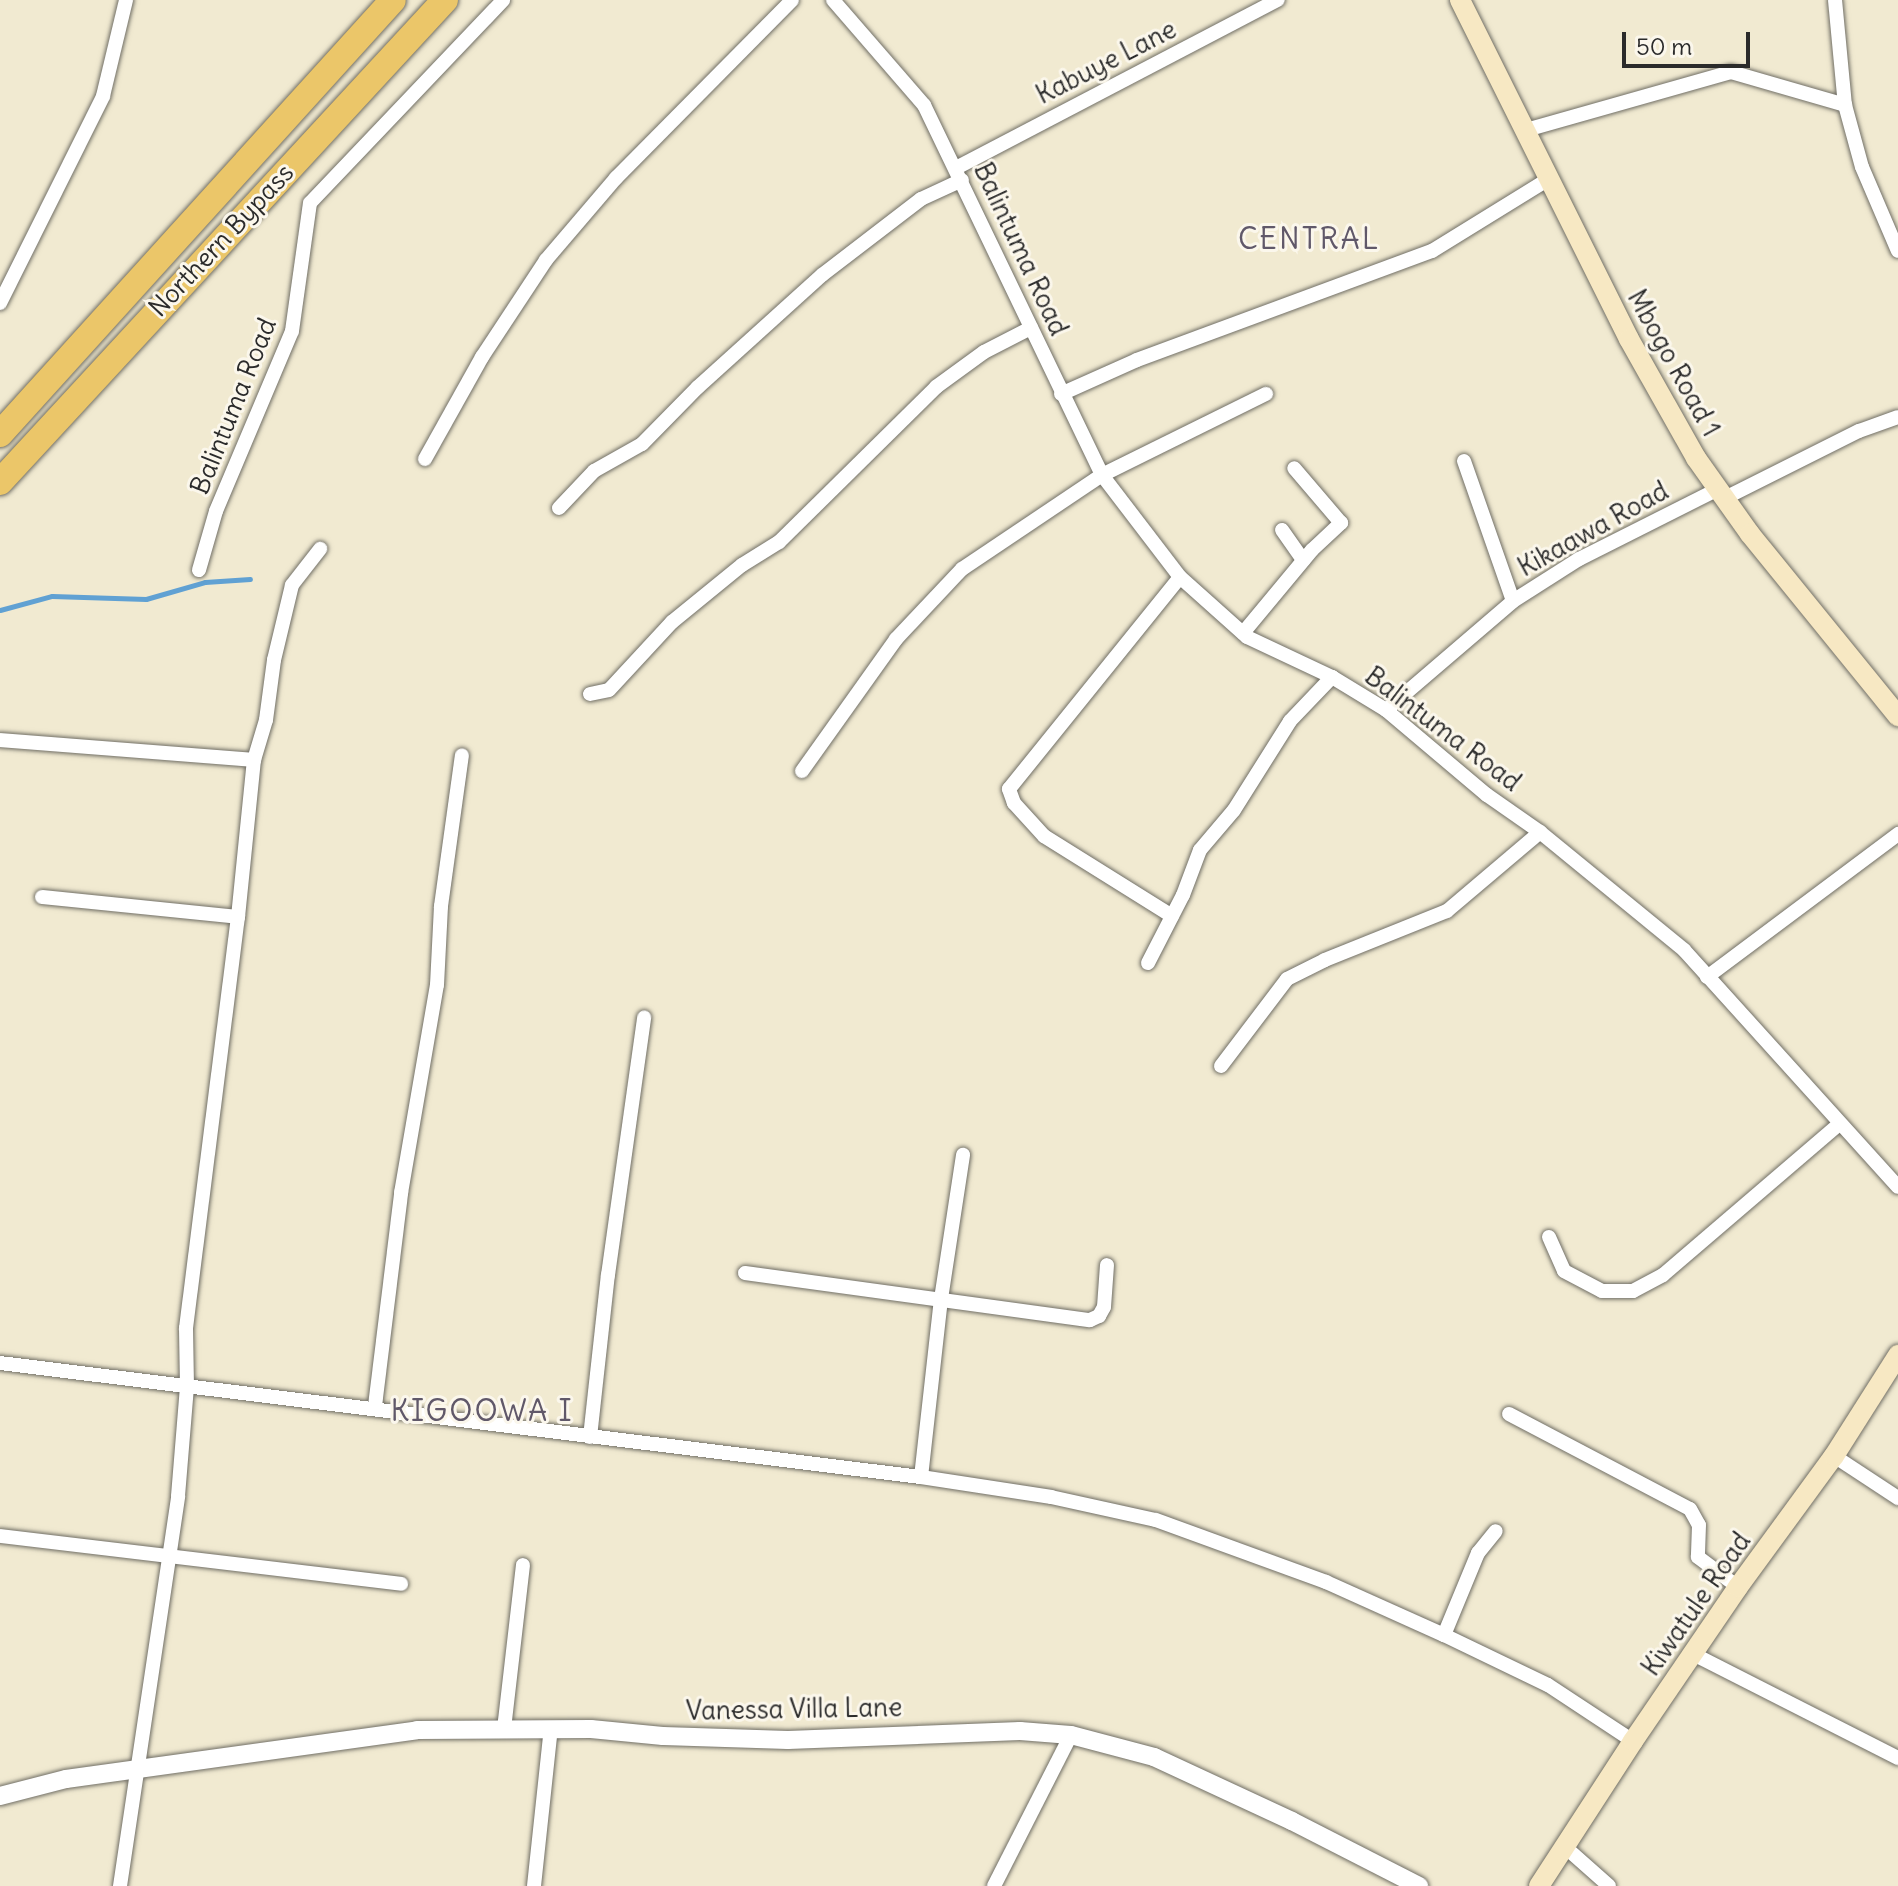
<!DOCTYPE html>
<html>
<head>
<meta charset="utf-8">
<style>
	body { margin:0 }
	#map { position:relative; width:1898px; height:1886px; overflow:hidden; background:#f1ead1; font-family:Delius,sans-serif }
	div>[style] { position:absolute }
	.stream>* { height:5px; margin:-2.5px; padding:0 2.5px; transform-origin:2.5px; border-radius:2.5px; background:#60a1d3 }
	.roads { filter:drop-shadow(0 0 2px #706e65) drop-shadow(0 0 2px #706e65) }
	.minor>* { height:14px; margin:-7px; padding:0 7px; transform-origin:7px; border-radius:7px; background:#fff }
	.tertiary>* { height:18px; margin:-9px; padding:0 9px; transform-origin:9px; border-radius:9px; background:#fff }
	.secondary>* { height:20px; margin:-10px; padding:0 10px; transform-origin:10px; border-radius:10px; background:#f7e8c3 }
	.motorway>* { height:26px; margin:-13px; padding:0 13px; transform-origin:13px; border-radius:13px; background:#ebc669 }
	span { translate:-50% -50%; white-space:nowrap; text-align:center; line-height:1.15; -webkit-text-stroke:6px #fbf7ec; paint-order:stroke }
	.street-label { font-size:26px; color:#2b2b2b }
	.quarter-label { font-size:30px; color:#605869; letter-spacing:2px }
	.scale { position:absolute; left:1622px; top:32px; width:128px; height:36px; box-sizing:border-box; border:4px solid #2b2b2b; border-top:0; padding-left:10px; font-size:24px; line-height:28px; white-space:nowrap; color:#2b2b2b; -webkit-text-stroke:6px #fbf7ec; paint-order:stroke }
</style>
</head>
<body>
<div id="map">
	<div class="stream">
		<div style="left:0;top:610px;width:54px;rotate:-15.1deg"></div>
		<div style="left:52px;top:596px;width:94px;rotate:1.8deg"></div>
		<div style="left:146px;top:599px;width:61px;rotate:-16.1deg"></div>
		<div style="left:205px;top:582px;width:45px;rotate:-3.8deg"></div>
	</div>
	<div class="roads">
		<div class="minor">
			<div style="left:833px;top:0;width:139px;rotate:49.1deg"></div>
			<div style="left:924px;top:105px;width:411px;rotate:64.3deg"></div>
			<div style="left:1102px;top:475px;width:128px;rotate:52.6deg"></div>
			<div style="left:1180px;top:577px;width:90px;rotate:41.8deg"></div>
			<div style="left:1247px;top:637px;width:94px;rotate:25.2deg"></div>
			<div style="left:1332px;top:677px;width:63px;rotate:31.4deg"></div>
			<div style="left:1386px;top:710px;width:132px;rotate:40.1deg"></div>
			<div style="left:1487px;top:795px;width:65px;rotate:34.9deg"></div>
			<div style="left:1540px;top:832px;width:186px;rotate:39.3deg"></div>
			<div style="left:1684px;top:950px;width:319px;rotate:47.9deg"></div>
			<div style="left:1835px;top:0;width:105px;rotate:84.6deg"></div>
			<div style="left:1526px;top:130px;width:213px;rotate:-15.8deg"></div>
			<div style="left:1731px;top:72px;width:119px;rotate:16.1deg"></div>
			<div style="left:1845px;top:105px;width:64px;rotate:74.7deg"></div>
			<div style="left:1862px;top:167px;width:91px;rotate:66.8deg"></div>
			<div style="left:956px;top:168px;width:363px;rotate:-27.6deg"></div>
			<div style="left:0;top:303px;width:231px;rotate:-63.5deg"></div>
			<div style="left:103px;top:96px;width:99px;rotate:-76.5deg"></div>
			<div style="left:1061px;top:394px;width:83px;rotate:-24.1deg"></div>
			<div style="left:1137px;top:360px;width:314px;rotate:-20.3deg"></div>
			<div style="left:1432px;top:251px;width:139px;rotate:-31.7deg"></div>
			<div style="left:425px;top:459px;width:117px;rotate:-60.8deg"></div>
			<div style="left:482px;top:357px;width:116px;rotate:-56.6deg"></div>
			<div style="left:546px;top:260px;width:108px;rotate:-49.5deg"></div>
			<div style="left:616px;top:178px;width:250px;rotate:-45.3deg"></div>
			<div style="left:1464px;top:461px;width:148px;rotate:70.7deg"></div>
			<div style="left:1725px;top:498px;width:150px;rotate:-26.6deg"></div>
			<div style="left:1859px;top:431px;width:41px;rotate:-19.7deg"></div>
			<div style="left:559px;top:508px;width:51px;rotate:-46.6deg"></div>
			<div style="left:594px;top:471px;width:55px;rotate:-29.4deg"></div>
			<div style="left:642px;top:444px;width:80px;rotate:-45.5deg"></div>
			<div style="left:698px;top:387px;width:167px;rotate:-42.1deg"></div>
			<div style="left:822px;top:275px;width:125px;rotate:-37.5deg"></div>
			<div style="left:921px;top:199px;width:45px;rotate:-24.9deg"></div>
			<div style="left:1282px;top:530px;width:37px;rotate:55deg"></div>
			<div style="left:199px;top:570px;width:61px;rotate:-73.9deg"></div>
			<div style="left:216px;top:511px;width:195px;rotate:-67.1deg"></div>
			<div style="left:292px;top:331px;width:129px;rotate:-82deg"></div>
			<div style="left:310px;top:203px;width:280px;rotate:-46.4deg"></div>
			<div style="left:1243px;top:633px;width:108px;rotate:-50.3deg"></div>
			<div style="left:1312px;top:550px;width:40px;rotate:-43deg"></div>
			<div style="left:1341px;top:523px;width:72px;rotate:-130.5deg"></div>
			<div style="left:590px;top:694px;width:19px;rotate:-12deg"></div>
			<div style="left:609px;top:690px;width:93px;rotate:-47.2deg"></div>
			<div style="left:672px;top:622px;width:90px;rotate:-39.2deg"></div>
			<div style="left:742px;top:565px;width:44px;rotate:-31.9deg"></div>
			<div style="left:779px;top:542px;width:221px;rotate:-44.6deg"></div>
			<div style="left:936px;top:387px;width:59px;rotate:-36.1deg"></div>
			<div style="left:984px;top:352px;width:53px;rotate:-27.1deg"></div>
			<div style="left:1386px;top:710px;width:167px;rotate:-40.6deg"></div>
			<div style="left:1513px;top:601px;width:78px;rotate:-32.5deg"></div>
			<div style="left:1579px;top:559px;width:156px;rotate:-26.7deg"></div>
			<div style="left:0;top:740px;width:255px;rotate:4.5deg"></div>
			<div style="left:802px;top:771px;width:162px;rotate:-54.5deg"></div>
			<div style="left:896px;top:639px;width:96px;rotate:-46.7deg"></div>
			<div style="left:962px;top:569px;width:169px;rotate:-33.9deg"></div>
			<div style="left:1102px;top:475px;width:183px;rotate:-26.3deg"></div>
			<div style="left:42px;top:897px;width:197px;rotate:5.8deg"></div>
			<div style="left:1172px;top:916px;width:151px;rotate:-148deg"></div>
			<div style="left:1044px;top:836px;width:45px;rotate:-132.3deg"></div>
			<div style="left:1014px;top:803px;width:15px;rotate:-110deg"></div>
			<div style="left:1009px;top:789px;width:272px;rotate:-51.1deg"></div>
			<div style="left:1148px;top:963px;width:76px;rotate:-62.8deg"></div>
			<div style="left:1183px;top:895px;width:48px;rotate:-69.3deg"></div>
			<div style="left:1200px;top:850px;width:52px;rotate:-49.6deg"></div>
			<div style="left:1234px;top:810px;width:105px;rotate:-57.8deg"></div>
			<div style="left:1290px;top:721px;width:61px;rotate:-46.3deg"></div>
			<div style="left:1707px;top:977px;width:239px;rotate:-36.8deg"></div>
			<div style="left:1221px;top:1066px;width:109px;rotate:-52.8deg"></div>
			<div style="left:1287px;top:979px;width:42px;rotate:-26.6deg"></div>
			<div style="left:1325px;top:960px;width:131px;rotate:-21.9deg"></div>
			<div style="left:1447px;top:911px;width:122px;rotate:-40.3deg"></div>
			<div style="left:1549px;top:1237px;width:37px;rotate:66deg"></div>
			<div style="left:1564px;top:1271px;width:43px;rotate:27.8deg"></div>
			<div style="left:1602px;top:1291px;width:31px"></div>
			<div style="left:1633px;top:1291px;width:34px;rotate:-28deg"></div>
			<div style="left:1663px;top:1275px;width:232px;rotate:-40.6deg"></div>
			<div style="left:745px;top:1273px;width:348px;rotate:7.8deg"></div>
			<div style="left:1090px;top:1320px;width:10px;rotate:-24deg"></div>
			<div style="left:1099px;top:1316px;width:10px;rotate:-61deg"></div>
			<div style="left:1104px;top:1307px;width:42px;rotate:-85.9deg"></div>
			<div style="left:0;top:1363px;width:928px;rotate:7.06deg"></div>
			<div style="left:921px;top:1477px;width:132px;rotate:8.7deg"></div>
			<div style="left:1051px;top:1497px;width:107px;rotate:12.4deg"></div>
			<div style="left:1156px;top:1520px;width:181px;rotate:20deg"></div>
			<div style="left:1326px;top:1582px;width:129px;rotate:24.2deg"></div>
			<div style="left:1444px;top:1635px;width:115px;rotate:25.7deg"></div>
			<div style="left:1548px;top:1685px;width:102px;rotate:33.4deg"></div>
			<div style="left:375px;top:1406px;width:215px;rotate:-83deg"></div>
			<div style="left:401px;top:1193px;width:211px;rotate:-80.2deg"></div>
			<div style="left:437px;top:985px;width:79px;rotate:-87.1deg"></div>
			<div style="left:441px;top:906px;width:152px;rotate:-82.1deg"></div>
			<div style="left:1509px;top:1414px;width:204px;rotate:27.7deg"></div>
			<div style="left:1690px;top:1509px;width:18px;rotate:61deg"></div>
			<div style="left:1699px;top:1525px;width:32px;rotate:92deg"></div>
			<div style="left:1698px;top:1557px;width:50px;rotate:36.9deg"></div>
			<div style="left:590px;top:1437px;width:163px;rotate:-83.7deg"></div>
			<div style="left:608px;top:1275px;width:260px;rotate:-82deg"></div>
			<div style="left:1834px;top:1456px;width:77px;rotate:33.3deg"></div>
			<div style="left:921px;top:1477px;width:179px;rotate:-83.6deg"></div>
			<div style="left:941px;top:1299px;width:146px;rotate:-81.3deg"></div>
			<div style="left:0;top:1536px;width:404px;rotate:6.8deg"></div>
			<div style="left:1444px;top:1635px;width:89px;rotate:-67.5deg"></div>
			<div style="left:1478px;top:1553px;width:28px;rotate:-51deg"></div>
			<div style="left:1693px;top:1654px;width:230px;rotate:26.9deg"></div>
			<div style="left:504px;top:1729px;width:165px;rotate:-83.4deg"></div>
			<div style="left:1564px;top:1846px;width:60px;rotate:41.6deg"></div>
			<div style="left:120px;top:1886px;width:394px;rotate:-81.5deg"></div>
			<div style="left:178px;top:1496px;width:110px;rotate:-85.3deg"></div>
			<div style="left:187px;top:1386px;width:58px;rotate:-91deg"></div>
			<div style="left:186px;top:1328px;width:414px;rotate:-82.8deg"></div>
			<div style="left:238px;top:917px;width:158px;rotate:-84.2deg"></div>
			<div style="left:254px;top:760px;width:42px;rotate:-73.3deg"></div>
			<div style="left:266px;top:720px;width:61px;rotate:-82.4deg"></div>
			<div style="left:274px;top:660px;width:77px;rotate:-76.5deg"></div>
			<div style="left:292px;top:585px;width:46px;rotate:-52.1deg"></div>
			<div style="left:534px;top:1886px;width:159px;rotate:-83.9deg"></div>
			<div style="left:994px;top:1886px;width:169px;rotate:-63deg"></div>
		</div>
		<div class="tertiary">
			<div style="left:0;top:1796px;width:68px;rotate:-14.4deg"></div>
			<div style="left:66px;top:1779px;width:354px;rotate:-7.9deg"></div>
			<div style="left:417px;top:1730px;width:174px;rotate:-0.3deg"></div>
			<div style="left:591px;top:1729px;width:72px;rotate:5.6deg"></div>
			<div style="left:663px;top:1736px;width:125px;rotate:1.8deg"></div>
			<div style="left:788px;top:1740px;width:232px;rotate:-2.2deg"></div>
			<div style="left:1020px;top:1731px;width:51px;rotate:4.5deg"></div>
			<div style="left:1071px;top:1735px;width:86px;rotate:14.8deg"></div>
			<div style="left:1154px;top:1757px;width:152px;rotate:24.9deg"></div>
			<div style="left:1292px;top:1821px;width:143px;rotate:27.1deg"></div>
		</div>
		<div class="secondary">
			<div style="left:1460px;top:0;width:379px;rotate:63.5deg"></div>
			<div style="left:1629px;top:339px;width:137px;rotate:60.6deg"></div>
			<div style="left:1696px;top:458px;width:93px;rotate:54.6deg"></div>
			<div style="left:1750px;top:534px;width:235px;rotate:50.9deg"></div>
			<div style="left:1539px;top:1886px;width:173px;rotate:-57deg"></div>
			<div style="left:1633px;top:1741px;width:186px;rotate:-55.7deg"></div>
			<div style="left:1738px;top:1587px;width:162px;rotate:-53.8deg"></div>
			<div style="left:1834px;top:1456px;width:120px;rotate:-57.6deg"></div>
		</div>
		<div class="motorway">
			<div style="left:0;top:434px;width:585px;rotate:-47.84deg"></div>
			<div style="left:0;top:482px;width:656px;rotate:-47.29deg"></div>
		</div>
	</div>
	<div class="street-label">
		<span style="left:1106px;top:62px;rotate:-27deg">Kabuye Lane</span>
		<span style="left:221px;top:240px;rotate:-47deg">Northern Bypass</span>
		<span style="left:1021px;top:249px;rotate:65deg">Balintuma Road</span>
		<span style="left:1674px;top:363px;rotate:61deg">Mbogo Road 1</span>
		<span style="left:233px;top:406px;rotate:-68deg">Balintuma Road</span>
		<span style="left:1593px;top:529px;rotate:-29deg">Kikaawa Road</span>
		<span style="left:1443px;top:729px;rotate:37deg">Balintuma Road</span>
		<span style="left:1696px;top:1604px;rotate:-55deg">Kiwatule Road</span>
		<span style="left:794px;top:1709px;rotate:-1deg">Vanessa Villa Lane</span>
	</div>
	<div class="quarter-label">
		<span style="left:1309px;top:238px">CENTRAL</span>
		<span style="left:482px;top:1410px">KIGOOWA I</span>
	</div>
	<div class="scale">50 m</div>
</div>
</body>
</html>
